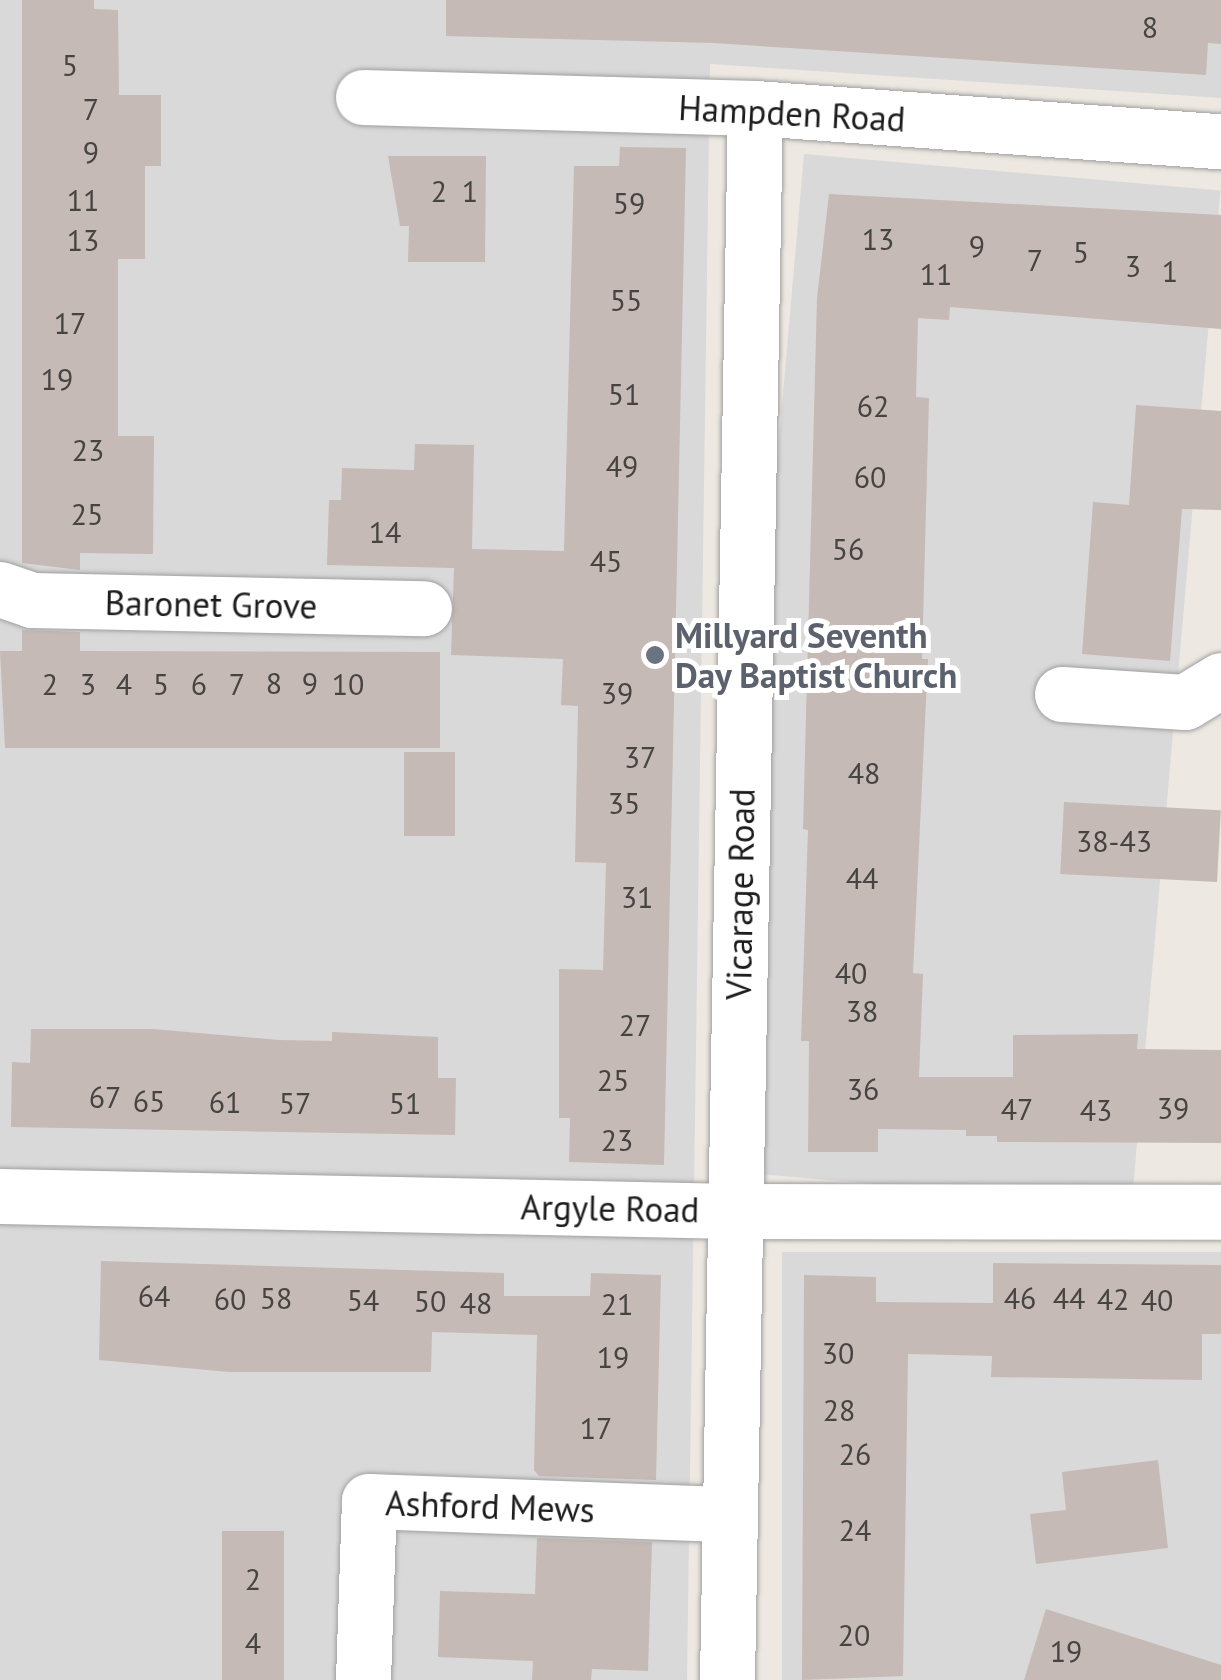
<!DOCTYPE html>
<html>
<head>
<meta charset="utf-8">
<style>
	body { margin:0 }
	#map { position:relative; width:1221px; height:1680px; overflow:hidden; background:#ede8e1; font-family:"PT Sans",sans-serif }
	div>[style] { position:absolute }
	.residential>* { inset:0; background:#dad9d9; transform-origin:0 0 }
	.building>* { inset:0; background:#c5bab5; transform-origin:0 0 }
	.roads { filter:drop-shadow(0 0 2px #a0a0a0) drop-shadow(0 0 2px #a0a0a0) }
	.minor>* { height:55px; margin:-27.5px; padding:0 27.5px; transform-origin:27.5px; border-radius:27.5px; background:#fff }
	.dots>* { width:28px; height:28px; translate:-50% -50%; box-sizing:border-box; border:5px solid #fff; border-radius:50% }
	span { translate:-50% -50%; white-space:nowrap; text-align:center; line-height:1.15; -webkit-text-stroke:10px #fff; paint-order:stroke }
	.number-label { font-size:30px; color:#464442 }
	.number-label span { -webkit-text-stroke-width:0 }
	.street-label { font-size:35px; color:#1c1c1c }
	.worship-label { font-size:35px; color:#5b616d; font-weight:700 }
	.left { translate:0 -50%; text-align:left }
</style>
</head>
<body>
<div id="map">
	<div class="residential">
		<div style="clip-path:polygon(0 0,1221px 0,1221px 98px,710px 64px,687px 1680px,0 1680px)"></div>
		<div style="left:804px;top:154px;width:418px;height:1020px;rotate:5deg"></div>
		<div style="left:782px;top:1252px;width:439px;height:428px"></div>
	</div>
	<div class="building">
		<div style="clip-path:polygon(22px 0,94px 0,94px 9px,118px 10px,119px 95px,161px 95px,161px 166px,145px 166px,145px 259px,118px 259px,118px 436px,154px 436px,153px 554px,80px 553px,80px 570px,22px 563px)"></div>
		<div style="clip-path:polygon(446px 0,1221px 0,1221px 44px,1208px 43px,1206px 75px,713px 43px,446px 36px)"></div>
		<div style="clip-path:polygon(620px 147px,686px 148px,664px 1165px,569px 1162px,570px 1118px,559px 1118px,559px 969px,603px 970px,606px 863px,575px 862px,578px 706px,561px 705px,563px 659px,451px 655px,454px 568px,327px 565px,329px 500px,341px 500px,342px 468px,414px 470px,415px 444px,474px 445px,472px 549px,564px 551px,574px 166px,619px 166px)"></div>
		<div style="clip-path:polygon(388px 156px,486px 156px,485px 262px,408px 262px,409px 226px,400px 226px)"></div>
		<div style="clip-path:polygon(829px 194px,1221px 215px,1221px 329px,950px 307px,949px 320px,918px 318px,916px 397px,929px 398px,922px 659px,928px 659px,913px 973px,923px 974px,919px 1077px,1013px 1077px,1013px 1035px,1138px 1034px,1137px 1049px,1221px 1050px,1221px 1143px,997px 1142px,997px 1136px,966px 1136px,966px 1130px,878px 1129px,878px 1152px,808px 1152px,809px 1041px,801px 1041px,808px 830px,803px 829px,817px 298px)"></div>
		<div style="clip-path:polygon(1136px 405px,1221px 411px,1221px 510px,1182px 509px,1170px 661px,1082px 654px,1093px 502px,1129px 505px)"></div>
		<div style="clip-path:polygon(22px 630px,80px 632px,80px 651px,440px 652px,440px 748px,5px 748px,0 651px,22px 651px)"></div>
		<div style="left:455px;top:752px;width:84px;height:51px;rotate:90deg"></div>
		<div style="left:1064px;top:802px;width:157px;height:72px;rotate:3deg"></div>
		<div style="clip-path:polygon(31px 1029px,153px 1029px,279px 1040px,332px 1041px,332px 1032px,438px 1037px,438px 1078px,456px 1078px,455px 1135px,11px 1127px,12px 1062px,30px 1063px)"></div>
		<div style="clip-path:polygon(101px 1261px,504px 1273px,504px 1296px,590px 1296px,591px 1273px,661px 1275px,656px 1480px,539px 1476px,534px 1470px,537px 1335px,432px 1332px,431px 1372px,229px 1372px,99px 1360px)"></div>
		<div style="clip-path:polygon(993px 1263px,1221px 1265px,1221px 1334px,1202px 1334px,1202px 1380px,991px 1377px,992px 1356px,908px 1354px,903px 1676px,802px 1680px,804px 1275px,876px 1277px,876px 1302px,993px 1303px)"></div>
		<div style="clip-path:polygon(1158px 1460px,1168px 1548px,1036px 1564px,1030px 1514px,1066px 1510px,1062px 1472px)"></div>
		<div style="left:222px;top:1531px;width:62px;height:149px"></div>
		<div style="clip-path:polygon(537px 1538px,652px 1542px,648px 1671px,592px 1669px,591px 1680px,532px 1680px,533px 1661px,438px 1657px,440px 1591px,535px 1594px)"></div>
		<div style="clip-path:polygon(1046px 1609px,1221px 1665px,1221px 1680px,1024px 1680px)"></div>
	</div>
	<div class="roads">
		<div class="minor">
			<div style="left:363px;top:97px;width:392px;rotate:1.6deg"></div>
			<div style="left:755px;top:108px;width:467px;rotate:4.1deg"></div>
			<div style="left:0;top:589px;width:34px;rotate:19deg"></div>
			<div style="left:32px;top:600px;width:392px;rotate:1.2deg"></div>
			<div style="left:1062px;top:694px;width:123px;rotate:3.7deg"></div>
			<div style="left:1185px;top:702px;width:42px;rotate:-31.4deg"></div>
			<div style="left:0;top:1196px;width:734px;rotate:1.17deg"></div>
			<div style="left:734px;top:1211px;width:487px;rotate:0.1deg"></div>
			<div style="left:363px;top:1680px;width:179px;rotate:-88.1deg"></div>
			<div style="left:369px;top:1501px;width:361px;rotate:2.1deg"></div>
			<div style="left:727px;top:1680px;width:1572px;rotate:-88.98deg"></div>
		</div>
	</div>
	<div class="dots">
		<div style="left:655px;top:655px;background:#6b7280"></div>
	</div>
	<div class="number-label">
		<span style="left:1150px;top:27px">8</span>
		<span style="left:70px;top:65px">5</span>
		<span style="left:91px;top:109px">7</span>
		<span style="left:91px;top:152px">9</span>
		<span style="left:439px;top:191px">2</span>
		<span style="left:470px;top:191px">1</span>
		<span style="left:83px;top:200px">11</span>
		<span style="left:629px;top:203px">59</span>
		<span style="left:878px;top:239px">13</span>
		<span style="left:83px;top:240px">13</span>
		<span style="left:977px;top:246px">9</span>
		<span style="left:1081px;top:252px">5</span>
		<span style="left:1035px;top:260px">7</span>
		<span style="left:1133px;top:266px">3</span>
		<span style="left:1170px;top:271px">1</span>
		<span style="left:936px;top:274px">11</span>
		<span style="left:626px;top:300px">55</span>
		<span style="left:70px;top:323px">17</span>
		<span style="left:57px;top:379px">19</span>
		<span style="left:624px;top:394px">51</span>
		<span style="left:873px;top:406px">62</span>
		<span style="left:88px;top:450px">23</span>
		<span style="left:622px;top:466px">49</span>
		<span style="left:870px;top:477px">60</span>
		<span style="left:87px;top:514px">25</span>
		<span style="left:385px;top:532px">14</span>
		<span style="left:848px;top:549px">56</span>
		<span style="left:606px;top:561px">45</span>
		<span style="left:274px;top:683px">8</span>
		<span style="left:310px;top:683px">9</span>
		<span style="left:50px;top:684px">2</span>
		<span style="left:88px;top:684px">3</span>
		<span style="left:124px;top:684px">4</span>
		<span style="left:161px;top:684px">5</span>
		<span style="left:199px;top:684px">6</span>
		<span style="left:237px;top:684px">7</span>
		<span style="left:348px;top:684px">10</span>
		<span style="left:617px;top:693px">39</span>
		<span style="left:640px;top:757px">37</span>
		<span style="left:864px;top:773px">48</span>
		<span style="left:624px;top:803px">35</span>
		<span style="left:1114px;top:841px">38-43</span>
		<span style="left:862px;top:878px">44</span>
		<span style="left:637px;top:897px">31</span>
		<span style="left:851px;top:973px">40</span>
		<span style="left:862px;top:1011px">38</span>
		<span style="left:635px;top:1025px">27</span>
		<span style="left:613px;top:1080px">25</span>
		<span style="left:863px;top:1089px">36</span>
		<span style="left:105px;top:1097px">67</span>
		<span style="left:149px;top:1101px">65</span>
		<span style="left:225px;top:1102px">61</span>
		<span style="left:295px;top:1103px">57</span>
		<span style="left:405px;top:1103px">51</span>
		<span style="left:1173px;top:1108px">39</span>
		<span style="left:1017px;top:1109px">47</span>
		<span style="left:1096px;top:1110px">43</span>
		<span style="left:617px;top:1140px">23</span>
		<span style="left:154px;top:1296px">64</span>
		<span style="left:276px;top:1298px">58</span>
		<span style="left:1020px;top:1298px">46</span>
		<span style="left:1069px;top:1298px">44</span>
		<span style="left:230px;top:1299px">60</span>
		<span style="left:1113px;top:1299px">42</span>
		<span style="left:363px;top:1300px">54</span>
		<span style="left:1157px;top:1300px">40</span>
		<span style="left:430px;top:1301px">50</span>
		<span style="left:476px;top:1303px">48</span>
		<span style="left:617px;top:1304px">21</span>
		<span style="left:838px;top:1353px">30</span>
		<span style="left:613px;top:1357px">19</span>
		<span style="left:839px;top:1410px">28</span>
		<span style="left:596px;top:1428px">17</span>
		<span style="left:855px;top:1454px">26</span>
		<span style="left:855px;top:1530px">24</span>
		<span style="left:253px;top:1579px">2</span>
		<span style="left:854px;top:1635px">20</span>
		<span style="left:253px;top:1643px">4</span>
		<span style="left:1066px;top:1651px">19</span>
	</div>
	<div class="street-label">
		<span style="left:792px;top:113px;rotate:3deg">Hampden Road</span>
		<span style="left:211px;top:604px;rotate:1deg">Baronet Grove</span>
		<span style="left:740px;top:894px;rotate:-89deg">Vicarage Road</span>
		<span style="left:610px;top:1208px;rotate:1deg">Argyle Road</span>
		<span style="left:490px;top:1506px;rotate:2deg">Ashford Mews</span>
	</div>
	<div class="worship-label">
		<span class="left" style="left:675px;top:655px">Millyard Seventh<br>Day Baptist Church</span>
	</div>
</div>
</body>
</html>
